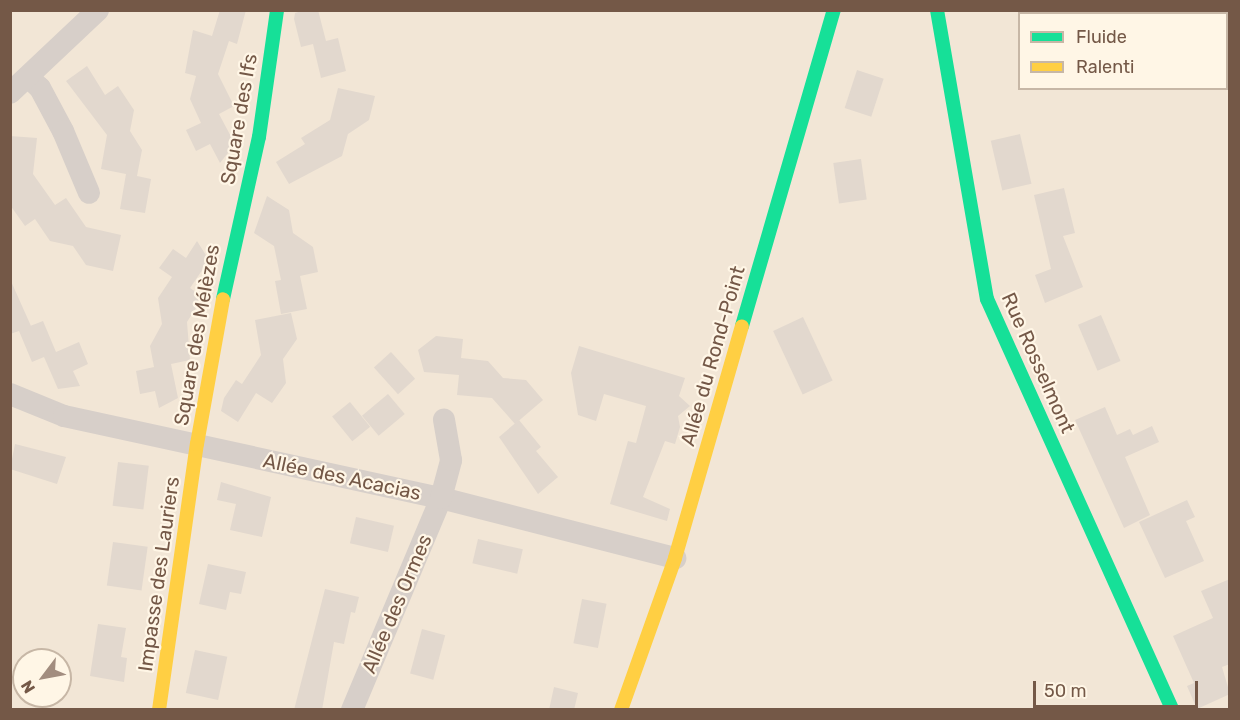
<!DOCTYPE html>
<html>
<head>
<meta charset="utf-8">
<style>
	body { margin:0 }
	#map { position:relative; width:1240px; height:720px; overflow:hidden; background:#f6f0e6; font-family:Rubik,sans-serif }
	div>[style] { position:absolute }
	.residential>* { inset:0; background:#f2e6d6 }
	.building>* { inset:0; background:#e2d8ce; transform-origin:0 0 }
	.street>* { height:22px; margin:-11px; padding:0 11px; transform-origin:11px; border-radius:11px; background:#d7cfc9 }
	.fast>* { height:14px; margin:-7px; padding:0 7px; transform-origin:7px; border-radius:7px; background:#16e098 }
	.slow>* { height:14px; margin:-7px; padding:0 7px; transform-origin:7px; border-radius:7px; background:#ffcf43 }
	span { translate:-50% -50%; white-space:nowrap; text-align:center; line-height:1.15; -webkit-text-stroke:4.5px #fff6e6; paint-order:stroke }
	.street-label { font-size:20px; color:#745847 }
	.frame { position:absolute; inset:0; border:12px solid #745847; pointer-events:none }
	.legend { position:absolute; left:1018px; top:12px; width:210px; height:78px; box-sizing:border-box; background:#fff6e6; border:2px solid #c7b7a6; margin:0; padding:8px 10px; list-style:none; font-size:18px; color:#745847 }
	.legend li { display:flex; align-items:center; gap:12px; height:30px }
	.legend b { width:30px; border:2px solid #c7b7a6 }
	.north { position:absolute; left:12px; top:648px; width:60px; height:60px; box-sizing:border-box; background:#fff6e6; border:2px solid #c7b7a6; border-radius:50%; rotate:238deg; font-size:16px; font-weight:700; line-height:24px; text-align:center; color:#745847 }
	.north::after { content:''; display:block; margin:auto; width:21px; height:27px; background:#a28d7f; clip-path:polygon(50% 0,100% 100%,50% 72%,0 100%) }
	.scale { position:absolute; left:1033px; top:681px; width:165px; height:27px; box-sizing:border-box; border:3px solid #745847; border-top:0; padding-left:8px; font-size:18px; line-height:21px; white-space:nowrap; color:#745847; -webkit-text-stroke:4px #fff6e6; paint-order:stroke }
</style>
</head>
<body>
<div id="map">
	<div class="residential">
		<div style="clip-path:polygon(evenodd,1053px 10px,1066px 13px,1020px 14px,1020px 88px,1226px 88px,1227px 51px,1229px 52px,1229px 709px,11px 709px,10px 11px,1053px 10px,24px 660px,60px 660px,60px 696px,24px 696px,24px 660px)"></div>
	</div>
	<div class="building">
		<div style="clip-path:polygon(220px 10px,246px 10px,237px 44px,229px 41px,218px 74px,234px 106px,219px 114px,235px 144px,220px 163px,210px 144px,196px 151px,186px 130px,201px 123px,190px 99px,196px 76px,185px 73px,193px 30px,212px 36px)"></div>
		<div style="clip-path:polygon(305px 10px,318px 10px,326px 41px,338px 38px,346px 71px,321px 78px,313px 44px,301px 47px,294px 19px,295px 13px)"></div>
		<div style="clip-path:polygon(87px 66px,105px 95px,118px 86px,134px 110px,130px 131px,142px 150px,137px 176px,151px 179px,145px 213px,120px 209px,126px 174px,101px 169px,107px 135px,66px 81px)"></div>
		<div style="left:857px;top:70px;width:28px;height:40px;rotate:18deg"></div>
		<div style="clip-path:polygon(338px 88px,375px 96px,369px 120px,348px 134px,342px 156px,289px 184px,276px 162px,305px 144px,301px 138px,330px 120px)"></div>
		<div style="left:1020px;top:134px;width:51px;height:30px;rotate:77deg"></div>
		<div style="clip-path:polygon(10px 136px,37px 138px,33px 174px,55px 205px,66px 198px,86px 227px,121px 235px,113px 271px,86px 265px,73px 246px,50px 241px,35px 219px,25px 226px,10px 205px)"></div>
		<div style="left:861px;top:159px;width:41px;height:28px;rotate:82deg"></div>
		<div style="clip-path:polygon(1064px 188px,1075px 233px,1063px 236px,1083px 287px,1045px 303px,1035px 275px,1051px 269px,1034px 195px)"></div>
		<div style="clip-path:polygon(267px 196px,289px 210px,293px 233px,313px 247px,318px 272px,300px 276px,307px 309px,281px 314px,275px 281px,281px 280px,274px 246px,254px 233px)"></div>
		<div style="clip-path:polygon(197px 241px,209px 260px,190px 288px,203px 297px,187px 322px,190px 360px,171px 364px,178px 398px,159px 408px,155px 391px,140px 394px,136px 371px,154px 367px,150px 346px,162px 324px,158px 298px,172px 277px,159px 268px,173px 249px,186px 258px)"></div>
		<div style="clip-path:polygon(10px 279px,31px 326px,25px 328px,43px 321px,56px 352px,79px 342px,88px 364px,73px 371px,80px 386px,58px 389px,44px 357px,32px 362px,19px 331px,10px 334px)"></div>
		<div style="clip-path:polygon(291px 313px,297px 339px,283px 359px,286px 383px,272px 403px,256px 393px,238px 422px,221px 411px,224px 398px,236px 380px,242px 384px,261px 355px,255px 320px)"></div>
		<div style="left:1101px;top:315px;width:50px;height:25px;rotate:67deg"></div>
		<div style="left:803px;top:317px;width:70px;height:33px;rotate:65deg"></div>
		<div style="clip-path:polygon(436px 336px,463px 339px,461px 358px,488px 361px,503px 378px,526px 380px,543px 400px,515px 424px,492px 398px,457px 395px,459px 375px,424px 372px,418px 350px)"></div>
		<div style="clip-path:polygon(579px 346px,685px 378px,679px 396px,690px 406px,678px 416px,680px 427px,675px 444px,665px 441px,643px 497px,670px 509px,667px 521px,610px 504px,628px 441px,636px 443px,646px 406px,604px 394px,596px 421px,578px 415px,571px 373px)"></div>
		<div style="left:391px;top:352px;width:36px;height:23px;rotate:48deg"></div>
		<div style="left:388px;top:394px;width:26px;height:34px;rotate:50deg"></div>
		<div style="left:350px;top:402px;width:32px;height:23px;rotate:51deg"></div>
		<div style="clip-path:polygon(1105px 407px,1117px 435px,1130px 429px,1133px 435px,1152px 426px,1159px 442px,1125px 457px,1150px 515px,1124px 528px,1075px 420px)"></div>
		<div style="clip-path:polygon(519px 420px,541px 447px,536px 451px,558px 477px,538px 494px,499px 437px)"></div>
		<div style="clip-path:polygon(15px 444px,66px 457px,57px 484px,10px 469px)"></div>
		<div style="left:118px;top:462px;width:31px;height:44px;rotate:7deg"></div>
		<div style="clip-path:polygon(221px 482px,271px 497px,262px 537px,230px 530px,236px 504px,217px 500px)"></div>
		<div style="clip-path:polygon(1187px 500px,1195px 517px,1186px 521px,1204px 561px,1165px 578px,1139px 522px)"></div>
		<div style="left:356px;top:517px;width:39px;height:27px;rotate:13deg"></div>
		<div style="left:478px;top:539px;width:46px;height:25px;rotate:13deg"></div>
		<div style="left:113px;top:542px;width:35px;height:44px;rotate:8deg"></div>
		<div style="clip-path:polygon(208px 564px,246px 572px,241px 594px,230px 592px,226px 610px,199px 604px)"></div>
		<div style="clip-path:polygon(1230px 579px,1230px 664px,1222px 667px,1230px 694px,1197px 709px,1187px 686px,1194px 683px,1173px 636px,1213px 618px,1201px 591px)"></div>
		<div style="clip-path:polygon(325px 589px,359px 597px,355px 613px,351px 612px,344px 644px,334px 642px,322px 710px,294px 710px)"></div>
		<div style="left:582px;top:599px;width:25px;height:45px;rotate:11deg"></div>
		<div style="clip-path:polygon(98px 624px,126px 628px,121px 657px,127px 658px,124px 682px,90px 676px)"></div>
		<div style="left:422px;top:629px;width:24px;height:46px;rotate:15deg"></div>
		<div style="left:195px;top:650px;width:33px;height:44px;rotate:12deg"></div>
		<div style="clip-path:polygon(554px 687px,578px 693px,574px 710px,549px 710px)"></div>
	</div>
	<div class="street">
		<div style="left:28px;top:77px;width:16px;rotate:43deg"></div>
		<div style="left:40px;top:88px;width:49px;rotate:61.9deg"></div>
		<div style="left:63px;top:131px;width:67px;rotate:67.2deg"></div>
		<div style="left:10px;top:93px;width:121px;rotate:-43.3deg"></div>
		<div style="left:10px;top:394px;width:58px;rotate:22.2deg"></div>
		<div style="left:64px;top:416px;width:386px;rotate:12.3deg"></div>
		<div style="left:441px;top:498px;width:242px;rotate:14.4deg"></div>
		<div style="left:352px;top:710px;width:230px;rotate:-67.2deg"></div>
		<div style="left:441px;top:498px;width:39px;rotate:-75deg"></div>
		<div style="left:451px;top:460px;width:41px;rotate:-99.9deg"></div>
	</div>
	<div class="fast">
		<div style="left:937px;top:10px;width:293px;rotate:80.2deg"></div>
		<div style="left:987px;top:299px;width:451px;rotate:65.7deg"></div>
		<div style="left:223px;top:299px;width:166px;rotate:-77.5deg"></div>
		<div style="left:259px;top:137px;width:128px;rotate:-81.9deg"></div>
		<div style="left:742px;top:326px;width:329px;rotate:-73.8deg"></div>
	</div>
	<div class="slow">
		<div style="left:159px;top:710px;width:269px;rotate:-81.9deg"></div>
		<div style="left:197px;top:444px;width:147px;rotate:-79.8deg"></div>
		<div style="left:621px;top:710px;width:161px;rotate:-70.4deg"></div>
		<div style="left:675px;top:558px;width:241px;rotate:-73.9deg"></div>
	</div>
	<div class="street-label">
		<span style="left:239px;top:119px;rotate:-80deg">Square des Ifs</span>
		<span style="left:197px;top:335px;rotate:-80deg">Square des Mélèzes</span>
		<span style="left:713px;top:356px;rotate:-74deg">Allée du Rond-Point</span>
		<span style="left:1038px;top:363px;rotate:66deg">Rue Rosselmont</span>
		<span style="left:342px;top:477px;rotate:12deg">Allée des Acacias</span>
		<span style="left:159px;top:574px;rotate:-82deg">Impasse des Lauriers</span>
		<span style="left:397px;top:604px;rotate:-67deg">Allée des Ormes</span>
	</div>
	<div class="frame"></div>
	<ul class="legend">
	<li><b style="height:8px;background:#16e098"></b>Fluide</li>
	<li><b style="height:8px;background:#ffcf43"></b>Ralenti</li>
	</ul>
	<div class="north">N</div>
	<div class="scale">50 m</div>
</div>
</body>
</html>
